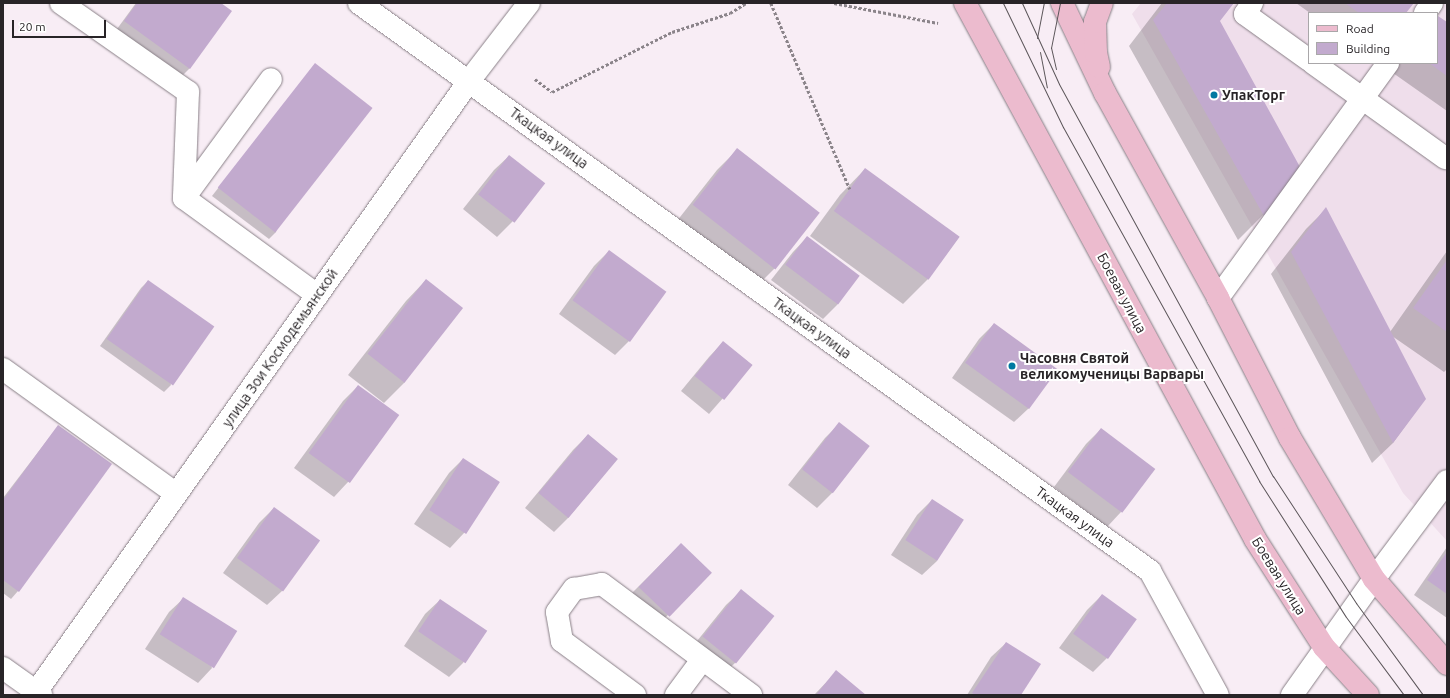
<!DOCTYPE html>
<html>
<head>
<meta charset="utf-8">
<style>
	body { margin:0 }
	#map { position:relative; width:1450px; height:698px; overflow:hidden; background:#f8edf5; font-family:Ubuntu,sans-serif }
	div>[style] { position:absolute }
	.built>* { inset:0; background:#efdeeb }
	.shadow>* { inset:0; background:#0003; transform-origin:0 0 }
	.building>* { inset:0; background:#c2aace; transform-origin:0 0 }
	.path>* { height:2.5px; margin-top:-1.25px; transform-origin:0; background:repeating-linear-gradient(90deg,#8b848a 0 3px,transparent 0 5px) }
	.roads { filter:drop-shadow(0 0 1px #898087) drop-shadow(0 0 1px #898087) }
	.minor>* { height:22px; margin:-11px; padding:0 11px; transform-origin:11px; border-radius:11px; background:#fff }
	.major>* { height:22px; margin:-11px; padding:0 11px; transform-origin:11px; border-radius:11px; background:#ecbbce }
	.tram>* { height:1px; margin:-0.5px; padding:0 0.5px; transform-origin:0.5px; border-radius:0.5px; background:#5c565a }
	.dots>* { width:11px; height:11px; translate:-50% -50%; box-sizing:border-box; border:2px solid #fff; border-radius:50% }
	span { translate:-50% -50%; white-space:nowrap; text-align:center; line-height:1.15; -webkit-text-stroke:4px #fff; paint-order:stroke }
	.poi-label { font-size:14px; color:#282427; font-weight:700 }
	.left { translate:0 -50%; text-align:left }
	.street-label { font-size:14px; color:#282427 }
	.frame { position:absolute; inset:0; border:4px solid #282427; pointer-events:none }
	.legend { position:absolute; left:1308px; top:12px; width:130px; height:52px; box-sizing:border-box; background:#fff; border:1px solid #a9a7a9; margin:0; padding:5px 7px; list-style:none; font-size:12px; color:#282427 }
	.legend li { display:flex; align-items:center; gap:8px; height:20px }
	.legend b { width:20px; border:1px solid #a9a7a9 }
	.scale { position:absolute; left:12px; top:20px; width:94px; height:18px; box-sizing:border-box; border:2px solid #282427; border-top:0; padding-left:5px; font-size:12px; line-height:14px; white-space:nowrap; color:#282427; -webkit-text-stroke:3px #fff; paint-order:stroke }
</style>
</head>
<body>
<div id="map">
	<div class="built">
		<div style="clip-path:polygon(evenodd,1141px 3px,1447px 3px,1447px 541px,1403px 493px,1132px 14px,1141px 3px,1309px 13px,1437px 13px,1437px 63px,1309px 63px,1309px 13px)"></div>
	</div>
	<div class="shadow">
		<div style="clip-path:polygon(136px 3px,219px 3px,231px 11px,189px 69px,182px 76px,117px 29px)"></div>
		<div style="clip-path:polygon(1162px 3px,1233px 3px,1219px 21px,1298px 167px,1263px 215px,1238px 240px,1129px 46px)"></div>
		<div style="clip-path:polygon(1296px 3px,1412px 3px,1405px 13px,1310px 13px)"></div>
		<div style="clip-path:polygon(1438px 17px,1447px 23px,1447px 111px,1393px 73px,1400px 63px,1437px 63px)"></div>
		<div style="clip-path:polygon(315px 64px,276px 232px,269px 239px,212px 196px)"></div>
		<div style="clip-path:polygon(737px 150px,775px 268px,754px 289px,673px 226px,717px 170px)"></div>
		<div style="clip-path:polygon(509px 156px,543px 183px,512px 222px,497px 237px,463px 209px,494px 170px)"></div>
		<div style="clip-path:polygon(865px 169px,959px 237px,928px 279px,903px 304px,810px 236px,840px 195px)"></div>
		<div style="clip-path:polygon(1326px 209px,1390px 332px,1447px 251px,1447px 369px,1444px 372px,1392px 336px,1425px 399px,1393px 443px,1372px 463px,1271px 274px,1306px 229px)"></div>
		<div style="clip-path:polygon(807px 237px,858px 276px,837px 305px,823px 319px,771px 280px,793px 252px)"></div>
		<div style="clip-path:polygon(609px 251px,665px 292px,629px 341px,615px 355px,559px 314px,594px 266px)"></div>
		<div style="clip-path:polygon(426px 280px,405px 382px,384px 403px,348px 375px,406px 301px)"></div>
		<div style="clip-path:polygon(148px 281px,171px 385px,164px 392px,100px 346px,141px 288px)"></div>
		<div style="clip-path:polygon(994px 324px,1056px 369px,1029px 408px,1014px 422px,952px 378px,979px 339px)"></div>
		<div style="clip-path:polygon(723px 342px,752px 365px,709px 414px,681px 391px,709px 357px)"></div>
		<div style="clip-path:polygon(358px 386px,397px 415px,348px 482px,334px 497px,294px 468px,343px 401px)"></div>
		<div style="clip-path:polygon(840px 423px,832px 493px,817px 508px,788px 485px,825px 438px)"></div>
		<div style="clip-path:polygon(58px 426px,18px 591px,11px 599px,3px 593px,3px 498px)"></div>
		<div style="clip-path:polygon(1101px 429px,1121px 512px,1107px 527px,1054px 487px,1086px 444px)"></div>
		<div style="clip-path:polygon(588px 435px,617px 459px,568px 518px,554px 532px,525px 508px,573px 450px)"></div>
		<div style="clip-path:polygon(463px 459px,464px 533px,450px 548px,414px 524px,449px 473px)"></div>
		<div style="clip-path:polygon(932px 500px,937px 561px,922px 575px,891px 555px,917px 515px)"></div>
		<div style="clip-path:polygon(274px 508px,318px 541px,282px 591px,267px 605px,223px 573px,259px 523px)"></div>
		<div style="left:681px;top:544px;width:41px;height:81px;rotate:45deg"></div>
		<div style="clip-path:polygon(1447px 547px,1447px 618px,1414px 595px)"></div>
		<div style="clip-path:polygon(741px 591px,735px 663px,720px 677px,689px 651px,726px 605px)"></div>
		<div style="clip-path:polygon(1102px 595px,1107px 658px,1093px 672px,1059px 648px,1087px 610px)"></div>
		<div style="clip-path:polygon(184px 598px,212px 668px,198px 683px,145px 649px,169px 612px)"></div>
		<div style="clip-path:polygon(440px 600px,485px 631px,463px 663px,449px 677px,404px 646px,425px 614px)"></div>
		<div style="clip-path:polygon(1006px 643px,1020px 695px,967px 695px,991px 657px)"></div>
		<div style="clip-path:polygon(836px 672px,864px 695px,814px 695px)"></div>
	</div>
	<div class="building">
		<div style="clip-path:polygon(137px 3px,221px 3px,232px 11px,190px 69px,124px 21px)"></div>
		<div style="clip-path:polygon(1167px 3px,1234px 3px,1220px 21px,1300px 167px,1264px 216px,1153px 20px)"></div>
		<div style="clip-path:polygon(1345px 3px,1414px 3px,1406px 13px,1359px 13px)"></div>
		<div style="clip-path:polygon(1438px 16px,1447px 22px,1447px 76px,1429px 63px,1437px 63px)"></div>
		<div style="left:315px;top:63px;width:73px;height:158px;rotate:38deg"></div>
		<div style="left:737px;top:148px;width:105px;height:72px;rotate:38deg"></div>
		<div style="left:509px;top:155px;width:46px;height:50px;rotate:38deg"></div>
		<div style="left:865px;top:168px;width:117px;height:53px;rotate:36deg"></div>
		<div style="clip-path:polygon(1326px 207px,1426px 399px,1393px 443px,1291px 252px)"></div>
		<div style="left:807px;top:236px;width:66px;height:36px;rotate:37deg"></div>
		<div style="left:609px;top:250px;width:71px;height:62px;rotate:36deg"></div>
		<div style="clip-path:polygon(1447px 260px,1447px 332px,1413px 308px)"></div>
		<div style="left:426px;top:279px;width:47px;height:95px;rotate:38deg"></div>
		<div style="left:148px;top:280px;width:81px;height:72px;rotate:35deg"></div>
		<div style="left:994px;top:323px;width:79px;height:49px;rotate:36deg"></div>
		<div style="left:723px;top:341px;width:38px;height:45px;rotate:39deg"></div>
		<div style="left:358px;top:385px;width:51px;height:84px;rotate:36deg"></div>
		<div style="left:839px;top:422px;width:39px;height:60px;rotate:38deg"></div>
		<div style="clip-path:polygon(58px 425px,112px 464px,19px 592px,3px 580px,3px 500px)"></div>
		<div style="left:1101px;top:428px;width:68px;height:55px;rotate:37deg"></div>
		<div style="left:588px;top:434px;width:39px;height:77px;rotate:40deg"></div>
		<div style="left:463px;top:458px;width:44px;height:62px;rotate:33deg"></div>
		<div style="left:932px;top:499px;width:38px;height:49px;rotate:33deg"></div>
		<div style="left:274px;top:507px;width:57px;height:63px;rotate:36deg"></div>
		<div style="left:681px;top:543px;width:43px;height:61px;rotate:44deg"></div>
		<div style="clip-path:polygon(1447px 552px,1447px 594px,1427px 580px)"></div>
		<div style="left:741px;top:589px;width:43px;height:61px;rotate:39deg"></div>
		<div style="left:1102px;top:594px;width:43px;height:49px;rotate:36deg"></div>
		<div style="left:183px;top:597px;width:64px;height:44px;rotate:32deg"></div>
		<div style="left:440px;top:599px;width:57px;height:39px;rotate:34deg"></div>
		<div style="clip-path:polygon(1006px 642px,1041px 664px,1021px 695px,976px 695px,972px 693px)"></div>
		<div style="clip-path:polygon(836px 670px,866px 695px,816px 695px)"></div>
	</div>
	<div class="path">
		<div style="left:771px;top:3px;width:202px;rotate:67deg"></div>
		<div style="left:834px;top:3px;width:106px;rotate:10.9deg"></div>
		<div style="left:535px;top:79px;width:21px;rotate:37deg"></div>
		<div style="left:552px;top:92px;width:134px;rotate:-26.6deg"></div>
		<div style="left:672px;top:32px;width:61px;rotate:-18.1deg"></div>
		<div style="left:730px;top:13px;width:19px;rotate:-32deg"></div>
	</div>
	<div class="roads">
		<div class="minor">
			<div style="left:61px;top:3px;width:155px;rotate:35deg"></div>
			<div style="left:188px;top:92px;width:106px;rotate:92.2deg"></div>
			<div style="left:184px;top:198px;width:165px;rotate:36.1deg"></div>
			<div style="left:359px;top:3px;width:974px;rotate:35.68deg"></div>
			<div style="left:1150px;top:571px;width:141px;rotate:61.3deg"></div>
			<div style="left:1252px;top:3px;width:13px;rotate:122deg"></div>
			<div style="left:1245px;top:14px;width:79px;rotate:35.7deg"></div>
			<div style="left:1425px;top:13px;width:12px;rotate:-55deg"></div>
			<div style="left:1313px;top:63px;width:163px;rotate:35.7deg"></div>
			<div style="left:184px;top:198px;width:147px;rotate:-53.8deg"></div>
			<div style="left:1218px;top:298px;width:290px;rotate:-54.1deg"></div>
			<div style="left:3px;top:369px;width:213px;rotate:35.8deg"></div>
			<div style="left:3px;top:668px;width:47px;rotate:35.4deg"></div>
			<div style="left:34px;top:695px;width:752px;rotate:-54.68deg"></div>
			<div style="left:469px;top:81px;width:98px;rotate:-52.4deg"></div>
			<div style="left:635px;top:695px;width:91px;rotate:-143.5deg"></div>
			<div style="left:562px;top:641px;width:29px;rotate:-100deg"></div>
			<div style="left:557px;top:612px;width:29px;rotate:-54deg"></div>
			<div style="left:574px;top:589px;width:28px;rotate:-10deg"></div>
			<div style="left:602px;top:584px;width:186px;rotate:36.7deg"></div>
			<div style="left:676px;top:695px;width:44px;rotate:-53.4deg"></div>
			<div style="left:1292px;top:695px;width:142px;rotate:-54.7deg"></div>
			<div style="left:1374px;top:579px;width:122px;rotate:-53.3deg"></div>
		</div>
		<div class="major">
			<div style="left:965px;top:3px;width:609px;rotate:61.58deg"></div>
			<div style="left:1255px;top:539px;width:128px;rotate:57.4deg"></div>
			<div style="left:1324px;top:647px;width:65px;rotate:47.5deg"></div>
			<div style="left:1062px;top:3px;width:100px;rotate:64.5deg"></div>
			<div style="left:1105px;top:93px;width:234px;rotate:61.1deg"></div>
			<div style="left:1218px;top:298px;width:157px;rotate:62.8deg"></div>
			<div style="left:1290px;top:438px;width:164px;rotate:59.2deg"></div>
			<div style="left:1374px;top:579px;width:112px;rotate:49.3deg"></div>
			<div style="left:1099px;top:67px;width:14px;rotate:-102deg"></div>
			<div style="left:1096px;top:53px;width:31px;rotate:-92deg"></div>
			<div style="left:1095px;top:22px;width:20px;rotate:-70deg"></div>
		</div>
	</div>
	<div class="tram">
		<div style="left:1003px;top:3px;width:138px;rotate:64.2deg"></div>
		<div style="left:1063px;top:127px;width:405px;rotate:61deg"></div>
		<div style="left:1259px;top:481px;width:161px;rotate:57.4deg"></div>
		<div style="left:1346px;top:617px;width:97px;rotate:53.4deg"></div>
		<div style="left:1022px;top:3px;width:89px;rotate:65.4deg"></div>
		<div style="left:1059px;top:84px;width:447px;rotate:61.4deg"></div>
		<div style="left:1273px;top:476px;width:152px;rotate:56.8deg"></div>
		<div style="left:1356px;top:603px;width:114px;rotate:53.9deg"></div>
		<div style="left:1037px;top:38px;width:36px;rotate:-79deg"></div>
		<div style="left:1040px;top:52px;width:36px;rotate:79deg"></div>
		<div style="left:1056px;top:69px;width:22px;rotate:-103deg"></div>
		<div style="left:1051px;top:48px;width:46px;rotate:-78.7deg"></div>
	</div>
	<div class="dots">
		<div style="left:1214px;top:95px;background:#0079a1"></div>
		<div style="left:1012px;top:366px;background:#0079a1"></div>
	</div>
	<div class="poi-label">
		<span class="left" style="left:1222px;top:95px">УпакТорг</span>
		<span class="left" style="left:1020px;top:366px">Часовня Святой<br>великомученицы Варвары</span>
	</div>
	<div class="street-label">
		<span style="left:549px;top:138px;rotate:36deg">Ткацкая улица</span>
		<span style="left:1122px;top:293px;rotate:62deg">Боевая улица</span>
		<span style="left:812px;top:328px;rotate:36deg">Ткацкая улица</span>
		<span style="left:280px;top:348px;rotate:-55deg">улица Зои Космодемьянской</span>
		<span style="left:1075px;top:517px;rotate:36deg">Ткацкая улица</span>
		<span style="left:1279px;top:576px;rotate:58deg">Боевая улица</span>
	</div>
	<div class="frame"></div>
	<ul class="legend">
	<li><b style="height:5px;background:#ecbbce"></b>Road</li>
	<li><b style="height:11px;background:#c2aace"></b>Building</li>
	</ul>
	<div class="scale">20 m</div>
</div>
</body>
</html>
